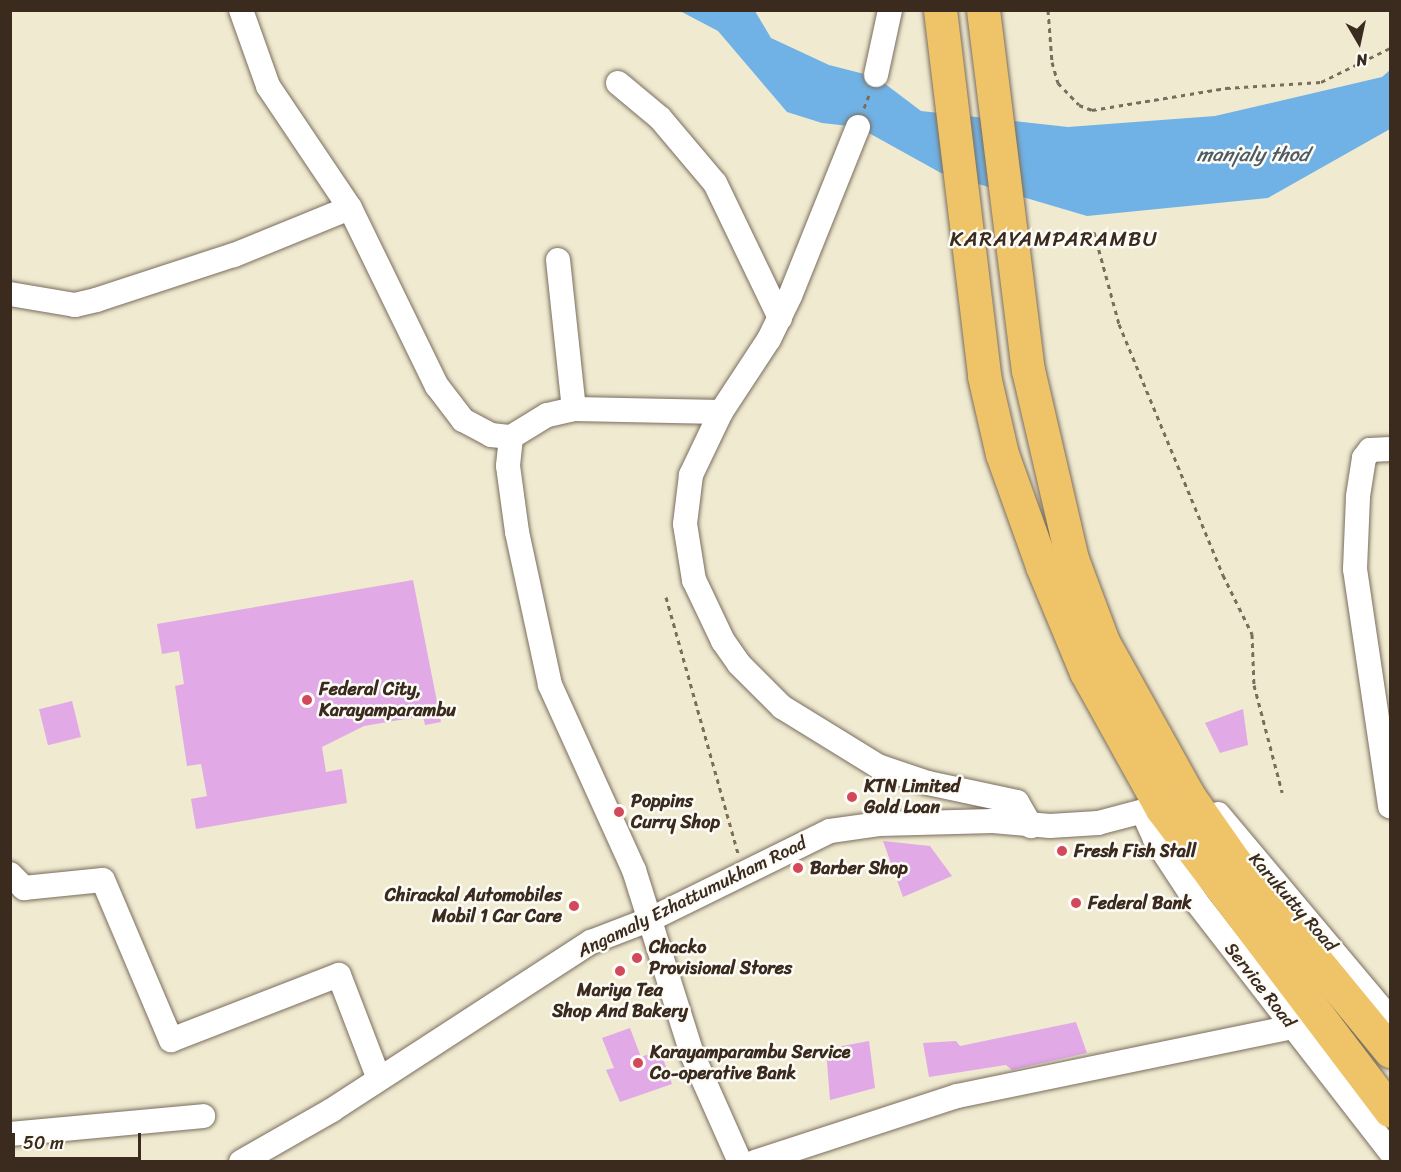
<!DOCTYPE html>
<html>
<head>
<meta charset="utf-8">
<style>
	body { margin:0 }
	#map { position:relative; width:1401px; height:1172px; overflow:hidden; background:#f0ead1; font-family:Sriracha,sans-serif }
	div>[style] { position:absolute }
	.water>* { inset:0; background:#70b2e5 }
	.building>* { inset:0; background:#e1a9e6; transform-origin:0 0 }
	.path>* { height:3px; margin-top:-1.5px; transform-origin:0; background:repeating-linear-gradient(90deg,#7a6d5d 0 4.5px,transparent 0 9px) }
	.roads { filter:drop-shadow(0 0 2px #7a6d5d) drop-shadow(0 0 2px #7a6d5d) }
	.minor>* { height:24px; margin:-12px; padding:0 12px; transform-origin:12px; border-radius:12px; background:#fff }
	.highway>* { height:33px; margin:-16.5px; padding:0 16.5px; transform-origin:16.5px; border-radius:16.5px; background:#efc469 }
	.dots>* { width:16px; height:16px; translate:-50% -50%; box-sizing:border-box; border:3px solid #fdfcf7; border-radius:50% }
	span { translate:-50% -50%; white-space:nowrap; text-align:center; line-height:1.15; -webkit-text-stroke:5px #fdfcf7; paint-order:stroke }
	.poi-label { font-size:18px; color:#3b2a1e; font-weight:700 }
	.left { translate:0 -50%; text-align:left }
	.right { translate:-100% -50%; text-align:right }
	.street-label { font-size:18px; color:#3b2a1e }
	.water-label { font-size:20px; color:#4e5a64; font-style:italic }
	.quarter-label { font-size:21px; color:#3b2a1e; letter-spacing:1.5px }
	.frame { position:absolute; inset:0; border:12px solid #3b2a1e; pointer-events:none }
	.north { position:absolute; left:1329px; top:12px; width:60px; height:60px; -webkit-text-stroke:4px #fdfcf7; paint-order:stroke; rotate:171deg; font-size:16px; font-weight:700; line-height:24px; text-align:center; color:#3b2a1e }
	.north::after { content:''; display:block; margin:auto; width:21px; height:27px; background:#3b2a1e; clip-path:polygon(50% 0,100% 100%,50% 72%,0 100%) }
	.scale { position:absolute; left:12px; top:1133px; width:129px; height:27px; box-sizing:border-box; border:3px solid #3b2a1e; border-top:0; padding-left:8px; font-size:18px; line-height:21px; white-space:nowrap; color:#3b2a1e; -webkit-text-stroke:4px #fdfcf7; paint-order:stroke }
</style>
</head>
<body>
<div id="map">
	<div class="water">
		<div style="clip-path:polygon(680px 11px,755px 11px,771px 38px,829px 65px,876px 77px,921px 111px,1068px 127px,1215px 116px,1382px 77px,1390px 70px,1390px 129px,1268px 198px,1087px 216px,941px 173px,858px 127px,822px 123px,787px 112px,718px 31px)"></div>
	</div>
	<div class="building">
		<div style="clip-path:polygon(413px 580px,441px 722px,425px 725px,423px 716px,364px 726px,322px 747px,326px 772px,342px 769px,347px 803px,196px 829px,191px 799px,207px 796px,201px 764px,187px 766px,175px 686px,184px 684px,179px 651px,162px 654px,157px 624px)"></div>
		<div style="left:72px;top:701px;width:37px;height:34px;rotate:76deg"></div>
		<div style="clip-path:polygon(1243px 709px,1248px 745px,1220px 753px,1205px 723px)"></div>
		<div style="clip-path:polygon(883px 841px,930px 846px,952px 876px,903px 897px)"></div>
		<div style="clip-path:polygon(1076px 1022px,1087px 1053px,1012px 1070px,1006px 1065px,929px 1077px,923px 1043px,956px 1041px,960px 1046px)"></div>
		<div style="clip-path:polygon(630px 1028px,641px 1057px,660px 1050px,672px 1084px,620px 1102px,606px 1070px,614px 1068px,602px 1038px)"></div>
		<div style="clip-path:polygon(869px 1041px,875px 1088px,830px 1100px,826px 1049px)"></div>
	</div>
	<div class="path">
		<div style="left:1048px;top:10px;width:52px;rotate:85.6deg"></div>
		<div style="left:1052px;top:62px;width:22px;rotate:74deg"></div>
		<div style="left:1058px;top:83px;width:30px;rotate:46deg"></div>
		<div style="left:1079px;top:105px;width:14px;rotate:21deg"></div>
		<div style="left:1092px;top:110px;width:136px;rotate:-9.3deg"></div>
		<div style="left:1226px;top:88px;width:95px;rotate:-3.6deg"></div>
		<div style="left:1321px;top:82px;width:77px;rotate:-26.2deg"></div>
		<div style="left:864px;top:108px;width:14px;rotate:-69deg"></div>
		<div style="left:1036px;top:242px;width:59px;rotate:-9.8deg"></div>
		<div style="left:1094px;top:232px;width:95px;rotate:74.8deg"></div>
		<div style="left:1119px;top:324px;width:272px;rotate:67.5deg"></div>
		<div style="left:1223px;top:575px;width:66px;rotate:63.8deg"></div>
		<div style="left:1252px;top:634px;width:51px;rotate:87.8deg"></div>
		<div style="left:1254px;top:685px;width:111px;rotate:75.3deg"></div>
		<div style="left:666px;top:597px;width:267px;rotate:74.3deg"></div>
	</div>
	<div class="roads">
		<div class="minor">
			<div style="left:241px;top:10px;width:81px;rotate:70.4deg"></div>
			<div style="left:268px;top:86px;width:147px;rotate:56.1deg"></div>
			<div style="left:350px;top:208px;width:198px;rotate:64deg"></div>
			<div style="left:437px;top:386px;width:43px;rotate:52.6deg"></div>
			<div style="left:463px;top:420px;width:32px;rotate:28deg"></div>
			<div style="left:491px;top:435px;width:20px;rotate:6deg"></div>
			<div style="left:876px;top:75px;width:66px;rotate:-77.8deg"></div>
			<div style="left:618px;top:83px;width:55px;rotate:39.8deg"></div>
			<div style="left:660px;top:118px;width:85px;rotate:49.8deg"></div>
			<div style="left:715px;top:183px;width:150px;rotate:64.3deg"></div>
			<div style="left:858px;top:127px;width:182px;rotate:111.9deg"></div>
			<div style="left:790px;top:296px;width:48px;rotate:116deg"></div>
			<div style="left:769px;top:339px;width:87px;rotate:123.3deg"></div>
			<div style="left:721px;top:412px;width:70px;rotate:115.5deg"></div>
			<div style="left:691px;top:475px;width:49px;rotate:97deg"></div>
			<div style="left:685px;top:524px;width:57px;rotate:80.9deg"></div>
			<div style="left:694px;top:580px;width:68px;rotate:64.6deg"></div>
			<div style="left:723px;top:641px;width:28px;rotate:55deg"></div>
			<div style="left:739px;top:664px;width:61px;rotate:45deg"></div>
			<div style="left:782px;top:707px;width:113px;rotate:31.6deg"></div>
			<div style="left:878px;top:766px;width:53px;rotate:18.8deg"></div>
			<div style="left:928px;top:783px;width:91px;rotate:12.1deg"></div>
			<div style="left:1017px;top:802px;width:28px;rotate:60deg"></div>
			<div style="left:558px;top:260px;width:150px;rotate:83.9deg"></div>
			<div style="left:10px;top:294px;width:66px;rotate:9.6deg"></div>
			<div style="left:75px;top:305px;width:22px;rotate:-13deg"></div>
			<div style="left:96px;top:300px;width:145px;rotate:-18.1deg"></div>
			<div style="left:234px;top:255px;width:125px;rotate:-22.1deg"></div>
			<div style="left:721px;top:412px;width:147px;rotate:-178.8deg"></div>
			<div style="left:574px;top:409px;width:28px;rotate:167deg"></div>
			<div style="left:547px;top:415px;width:42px;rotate:148.6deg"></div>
			<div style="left:511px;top:437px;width:29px;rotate:96deg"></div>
			<div style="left:508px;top:466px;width:67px;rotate:82.2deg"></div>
			<div style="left:517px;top:532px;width:157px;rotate:77.8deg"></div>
			<div style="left:550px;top:685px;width:203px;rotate:65.6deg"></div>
			<div style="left:634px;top:870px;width:193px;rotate:72.5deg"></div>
			<div style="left:692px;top:1054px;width:118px;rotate:66deg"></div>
			<div style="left:1390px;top:449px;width:20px;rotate:177deg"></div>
			<div style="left:1370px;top:450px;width:10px;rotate:127deg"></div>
			<div style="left:1364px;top:458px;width:39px;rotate:99deg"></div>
			<div style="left:1358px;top:497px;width:72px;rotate:92.4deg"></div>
			<div style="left:1355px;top:569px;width:240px;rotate:81.6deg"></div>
			<div style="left:1143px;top:812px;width:30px;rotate:66deg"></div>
			<div style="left:1155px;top:839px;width:73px;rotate:56.7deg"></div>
			<div style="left:1195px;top:900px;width:318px;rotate:52.2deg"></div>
			<div style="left:1218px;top:814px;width:268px;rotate:50deg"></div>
			<div style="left:10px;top:874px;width:20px;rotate:45deg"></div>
			<div style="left:24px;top:888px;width:79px;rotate:-5.8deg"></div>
			<div style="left:103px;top:880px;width:174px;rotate:67deg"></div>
			<div style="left:171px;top:1040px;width:180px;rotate:-21.2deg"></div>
			<div style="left:339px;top:975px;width:111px;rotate:69deg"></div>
			<div style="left:10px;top:1134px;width:194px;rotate:-5.3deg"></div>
			<div style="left:241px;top:1162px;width:105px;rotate:-29.7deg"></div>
			<div style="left:332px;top:1110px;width:309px;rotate:-33deg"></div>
			<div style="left:591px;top:942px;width:64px;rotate:-21deg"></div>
			<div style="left:651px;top:919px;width:199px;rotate:-26.2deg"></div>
			<div style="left:830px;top:831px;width:49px;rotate:-8.1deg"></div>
			<div style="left:879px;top:824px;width:114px;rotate:-1.5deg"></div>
			<div style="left:993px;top:821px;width:57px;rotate:5deg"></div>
			<div style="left:1050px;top:826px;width:48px;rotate:-3.6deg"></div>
			<div style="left:1098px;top:823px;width:79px;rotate:-14.7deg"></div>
			<div style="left:755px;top:1162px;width:213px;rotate:-18.1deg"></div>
			<div style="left:957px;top:1096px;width:343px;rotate:-11.6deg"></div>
		</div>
		<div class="highway">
			<div style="left:940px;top:10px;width:369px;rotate:83.1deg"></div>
			<div style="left:984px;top:376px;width:80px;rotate:77deg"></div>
			<div style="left:1002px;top:454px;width:119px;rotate:70.3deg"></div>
			<div style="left:1042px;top:566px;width:115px;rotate:67.5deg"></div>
			<div style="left:1086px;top:672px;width:157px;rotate:61deg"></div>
			<div style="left:1162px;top:809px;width:378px;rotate:52.9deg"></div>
			<div style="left:983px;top:10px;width:363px;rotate:82.9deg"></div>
			<div style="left:1028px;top:370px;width:194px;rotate:76.9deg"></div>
			<div style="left:1072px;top:559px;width:89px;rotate:69.5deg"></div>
			<div style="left:1103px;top:642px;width:175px;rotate:60.9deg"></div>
			<div style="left:1188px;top:795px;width:80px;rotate:55.1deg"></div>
			<div style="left:1234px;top:861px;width:246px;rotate:50.6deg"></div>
		</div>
	</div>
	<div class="dots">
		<div style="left:307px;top:700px;background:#d1495b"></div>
		<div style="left:852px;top:797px;background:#d1495b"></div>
		<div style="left:619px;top:812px;background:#d1495b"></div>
		<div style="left:1062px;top:851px;background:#d1495b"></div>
		<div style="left:798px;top:868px;background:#d1495b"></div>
		<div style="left:1076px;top:903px;background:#d1495b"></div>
		<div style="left:574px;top:906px;background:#d1495b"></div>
		<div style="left:637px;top:958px;background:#d1495b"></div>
		<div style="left:620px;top:971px;background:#d1495b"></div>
		<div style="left:638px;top:1063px;background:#d1495b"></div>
	</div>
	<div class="poi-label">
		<span class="left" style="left:319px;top:700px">Federal City,<br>Karayamparambu</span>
		<span class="left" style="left:864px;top:797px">KTN Limited<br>Gold Loan</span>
		<span class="left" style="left:631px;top:812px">Poppins<br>Curry Shop</span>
		<span class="left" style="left:1074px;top:851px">Fresh Fish Stall</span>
		<span class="left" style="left:810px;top:868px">Barber Shop</span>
		<span class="right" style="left:562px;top:906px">Chirackal Automobiles<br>Mobil 1 Car Care</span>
		<span class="left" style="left:1088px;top:903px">Federal Bank</span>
		<span class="left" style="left:649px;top:958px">Chacko<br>Provisional Stores</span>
		<span style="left:620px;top:1001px">Mariya Tea<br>Shop And Bakery</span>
		<span class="left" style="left:650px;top:1063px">Karayamparambu Service<br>Co-operative Bank</span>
	</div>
	<div class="street-label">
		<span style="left:692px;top:897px;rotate:-26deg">Angamaly Ezhattumukham Road</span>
		<span style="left:1293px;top:902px;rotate:49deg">Karukutty Road</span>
		<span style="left:1260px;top:985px;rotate:52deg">Service Road</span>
	</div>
	<div class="water-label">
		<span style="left:1253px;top:154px">manjaly thod</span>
	</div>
	<div class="quarter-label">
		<span style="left:1054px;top:239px">KARAYAMPARAMBU</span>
	</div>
	<div class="frame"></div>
	<div class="north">N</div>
	<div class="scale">50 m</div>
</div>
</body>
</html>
